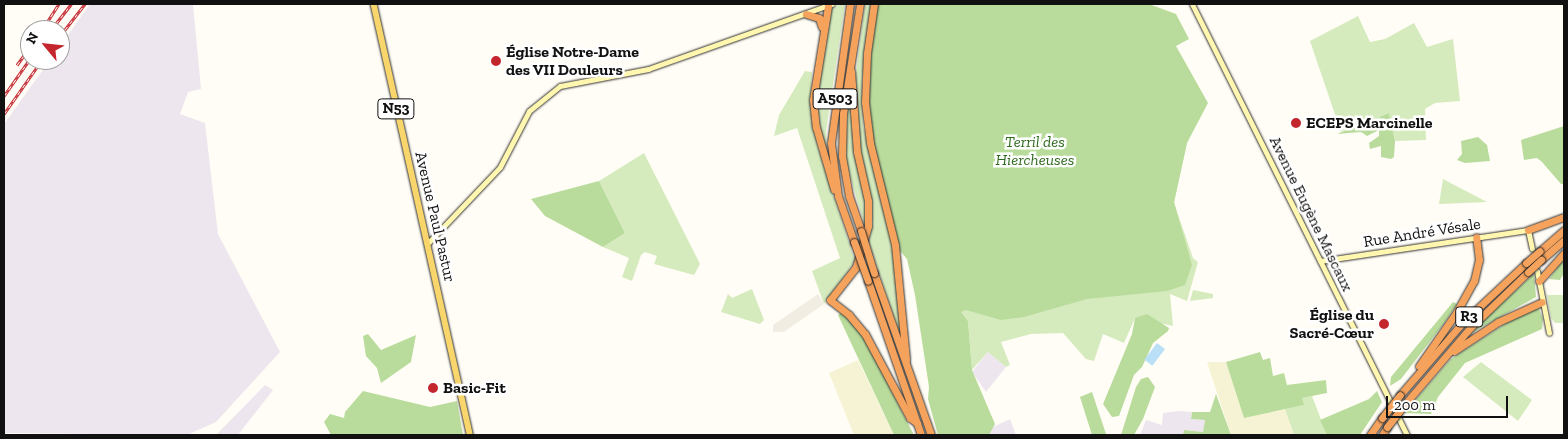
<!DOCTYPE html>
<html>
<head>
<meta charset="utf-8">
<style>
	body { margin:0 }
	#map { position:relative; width:1568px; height:439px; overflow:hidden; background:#fffdf5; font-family:"Zilla Slab",serif }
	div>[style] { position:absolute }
	.industrial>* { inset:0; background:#eee6ef }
	.farmland>* { inset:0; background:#f6f3d4 }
	.green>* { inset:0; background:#d5ebbd }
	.forest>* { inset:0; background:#b9dc9c }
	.plaza>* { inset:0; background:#f1ede2 }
	.water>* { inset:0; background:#b9e0f7; transform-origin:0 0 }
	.roads { filter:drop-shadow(0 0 1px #333) drop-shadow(0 0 1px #333) }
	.secondary>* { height:5px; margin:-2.5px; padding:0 2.5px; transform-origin:2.5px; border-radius:2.5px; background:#fff6b0 }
	.primary>* { height:5.5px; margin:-2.75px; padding:0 2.75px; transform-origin:2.75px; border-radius:2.75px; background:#f9d66b }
	.highway>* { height:7px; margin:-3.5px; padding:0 3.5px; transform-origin:3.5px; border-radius:3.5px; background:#f5a25d }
	.rail>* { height:3px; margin-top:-1.5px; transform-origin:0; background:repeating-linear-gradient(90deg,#fff 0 4px,#c4262e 0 8px); box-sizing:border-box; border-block:1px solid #c4262e }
	.bridges { filter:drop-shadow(0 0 1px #222) drop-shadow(0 0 1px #222) }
	.highway-bridge>* { height:7px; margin:-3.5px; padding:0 3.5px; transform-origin:3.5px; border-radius:3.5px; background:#f5a25d }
	.dots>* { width:14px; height:14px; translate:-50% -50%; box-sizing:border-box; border:2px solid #fff; border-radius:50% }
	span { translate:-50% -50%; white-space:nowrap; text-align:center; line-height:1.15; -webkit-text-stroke:5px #fff; paint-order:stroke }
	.shield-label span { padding:1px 4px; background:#fff; border:1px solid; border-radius:4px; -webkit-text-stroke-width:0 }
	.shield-label { font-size:15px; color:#111; font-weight:700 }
	.poi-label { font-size:16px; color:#111; font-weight:700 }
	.left { translate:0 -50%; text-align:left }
	.right { translate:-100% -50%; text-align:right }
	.park-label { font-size:16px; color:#2f6b1f; font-style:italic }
	.street-label { font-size:16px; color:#111 }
	.frame { position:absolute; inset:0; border:5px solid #111; pointer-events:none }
	.north { position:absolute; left:20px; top:20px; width:50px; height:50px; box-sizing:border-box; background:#fff; border:1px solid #a0a0a0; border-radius:50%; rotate:298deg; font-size:14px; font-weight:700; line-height:20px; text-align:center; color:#111 }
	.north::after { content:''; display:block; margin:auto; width:18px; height:22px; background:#c4262e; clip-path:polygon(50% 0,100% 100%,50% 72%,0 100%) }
	.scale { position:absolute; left:1386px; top:396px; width:122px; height:22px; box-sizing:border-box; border:2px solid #111; border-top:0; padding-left:6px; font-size:15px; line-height:18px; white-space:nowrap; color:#111; -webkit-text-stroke:4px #fff; paint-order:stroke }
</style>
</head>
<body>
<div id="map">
	<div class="industrial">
		<div style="clip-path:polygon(90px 4px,193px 4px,201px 89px,188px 92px,180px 114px,205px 123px,218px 234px,280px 352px,216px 422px,187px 435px,4px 433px,4px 124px,50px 60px,60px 60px,60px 46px)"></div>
		<div style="clip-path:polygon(988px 352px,1006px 367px,986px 392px,972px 372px)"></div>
		<div style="clip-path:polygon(265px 385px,273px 390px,238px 435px,216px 435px)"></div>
		<div style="clip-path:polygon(1179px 411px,1192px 412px,1191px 419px,1205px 420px,1203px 432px,1184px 430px,1183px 435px,1140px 435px,1146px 420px,1162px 425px,1163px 413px)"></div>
		<div style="clip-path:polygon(1010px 419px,1016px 435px,988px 435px,991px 428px)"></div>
	</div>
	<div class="farmland">
		<div style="clip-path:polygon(858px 360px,894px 435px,854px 435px,829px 373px)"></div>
		<div style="clip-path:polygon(1207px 362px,1226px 362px,1244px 418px,1285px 409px,1294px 435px,1231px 435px)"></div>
	</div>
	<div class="green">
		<div style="clip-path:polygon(840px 4px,845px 4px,826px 131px,827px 154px,821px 140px,816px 104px,831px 9px)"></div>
		<div style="clip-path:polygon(865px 4px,872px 4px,862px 80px,863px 126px,893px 246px,902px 341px,869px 241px,873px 223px,855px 117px,856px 73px)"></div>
		<div style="clip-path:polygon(1358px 16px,1370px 42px,1385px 39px,1414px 23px,1427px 47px,1453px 39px,1460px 101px,1435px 103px,1425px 109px,1426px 140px,1395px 141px,1389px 113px,1341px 132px,1310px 41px)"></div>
		<div style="clip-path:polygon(805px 71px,812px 72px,810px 103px,817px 145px,855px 261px,824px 304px,812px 271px,840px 258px,797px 128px,774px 136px,779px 115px)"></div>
		<div style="clip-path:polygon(849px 90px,865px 197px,865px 227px,846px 162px,845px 123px)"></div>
		<div style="clip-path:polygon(1175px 141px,1187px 143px,1174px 203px,1193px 258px,1198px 262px,1187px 301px,1170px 294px,1173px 326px,1135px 318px,1124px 343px,1103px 334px,1094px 361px,1086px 359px,1063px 333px,1031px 334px,1001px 342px,1010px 365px,1006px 367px,988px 352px,972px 370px,968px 321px,961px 312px,973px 306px)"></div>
		<div style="clip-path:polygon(644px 153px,700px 264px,694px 275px,654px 264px,657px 256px,645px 252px,641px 255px,632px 281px,622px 277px,629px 258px,603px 247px,625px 233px,599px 181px)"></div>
		<div style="clip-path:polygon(1443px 179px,1487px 202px,1439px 204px)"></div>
		<div style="clip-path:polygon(752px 289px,764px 320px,760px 324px,721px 312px,728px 294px,732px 298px)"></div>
		<div style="clip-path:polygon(1193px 290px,1213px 294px,1213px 298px,1190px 301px)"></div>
		<div style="clip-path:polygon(1547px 295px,1564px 295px,1564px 323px,1555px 323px,1551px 318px)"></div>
		<div style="clip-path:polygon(1481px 362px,1532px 400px,1518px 421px,1463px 377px)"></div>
		<div style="clip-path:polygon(1312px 396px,1327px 435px,1294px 435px,1285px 409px,1303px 405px,1301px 398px)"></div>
	</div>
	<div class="forest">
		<div style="clip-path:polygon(874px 4px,1149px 4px,1176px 14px,1189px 39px,1176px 46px,1208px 103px,1187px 143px,1174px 202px,1192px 265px,1185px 285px,1167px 291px,1087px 299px,1024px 317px,1001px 320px,966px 310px,961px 312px,968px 321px,972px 370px,995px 424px,989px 435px,938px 435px,928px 399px,929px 387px,915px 295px,907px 259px,895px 245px,875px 167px,865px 102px)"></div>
		<div style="clip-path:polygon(1389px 113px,1395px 141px,1394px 157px,1391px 159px,1381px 157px,1381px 146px,1370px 149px,1369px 143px,1379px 136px,1379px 130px,1367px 136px,1361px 132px,1337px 134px)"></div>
		<div style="clip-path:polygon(1564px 126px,1564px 184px,1561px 184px,1542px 162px,1537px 158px,1524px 160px,1521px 140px)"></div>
		<div style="clip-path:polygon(1478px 137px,1487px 145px,1490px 161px,1465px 163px,1457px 160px,1462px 154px,1461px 141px)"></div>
		<div style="clip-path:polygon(599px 181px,625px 233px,603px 247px,545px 216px,531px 199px)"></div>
		<div style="clip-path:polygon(1564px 258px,1564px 273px,1560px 280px,1549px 279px)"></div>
		<div style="clip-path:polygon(1534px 274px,1536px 297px,1468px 335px,1501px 304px)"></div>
		<div style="clip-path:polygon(1453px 302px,1457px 304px,1445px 322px,1401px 379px,1390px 386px,1391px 377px)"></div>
		<div style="clip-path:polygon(1530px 308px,1539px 309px,1543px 319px,1542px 329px,1465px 363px,1438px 397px,1431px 414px,1404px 413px,1451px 359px)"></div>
		<div style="clip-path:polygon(842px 312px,858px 326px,914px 435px,894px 435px,838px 315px)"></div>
		<div style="clip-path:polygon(1147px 314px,1169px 328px,1168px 331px,1153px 343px,1142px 367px,1134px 375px,1119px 416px,1112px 417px,1103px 404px,1132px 334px,1135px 318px)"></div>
		<div style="clip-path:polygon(368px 334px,381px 350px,416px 335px,411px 362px,381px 383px,377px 368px,366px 356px,363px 336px)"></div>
		<div style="clip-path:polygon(1260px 352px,1263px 360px,1270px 358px,1273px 376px,1284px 373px,1287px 385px,1326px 380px,1327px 393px,1302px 398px,1304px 405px,1244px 418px,1226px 362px)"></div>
		<div style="clip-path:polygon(1148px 377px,1155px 387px,1143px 419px,1134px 435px,1121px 435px,1136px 387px,1141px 379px)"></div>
		<div style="clip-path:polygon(363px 391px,430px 407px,457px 401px,463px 435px,331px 435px,324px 422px,330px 414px,344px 418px,345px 412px)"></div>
		<div style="clip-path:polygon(1377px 391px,1382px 402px,1360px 435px,1327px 435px,1320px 420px,1369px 399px)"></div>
		<div style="clip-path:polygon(1092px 392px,1106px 434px,1107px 435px,1092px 435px,1080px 397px)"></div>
		<div style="clip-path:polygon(1216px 394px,1231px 435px,1183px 435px,1184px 430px,1203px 432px,1205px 420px,1191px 419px,1192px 412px,1210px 412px)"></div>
	</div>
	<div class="plaza">
		<div style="clip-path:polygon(818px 294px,824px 304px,784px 332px,773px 332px,773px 325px)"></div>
	</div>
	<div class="water">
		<div style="left:1157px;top:343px;width:10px;height:21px;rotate:37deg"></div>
	</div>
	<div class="roads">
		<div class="secondary">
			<div style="left:1192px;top:4px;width:482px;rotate:63.5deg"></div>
			<div style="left:427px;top:244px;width:106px;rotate:-46.5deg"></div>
			<div style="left:500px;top:167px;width:63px;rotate:-62.6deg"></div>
			<div style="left:529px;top:111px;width:40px;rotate:-39deg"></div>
			<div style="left:560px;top:86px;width:90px;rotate:-10.9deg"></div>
			<div style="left:648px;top:69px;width:195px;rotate:-19.5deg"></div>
			<div style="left:1320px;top:261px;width:210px;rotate:-8.5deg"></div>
			<div style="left:1528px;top:230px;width:19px;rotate:78deg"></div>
			<div style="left:1537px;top:271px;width:63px;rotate:79deg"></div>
		</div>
		<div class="primary">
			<div style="left:374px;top:4px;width:442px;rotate:77.4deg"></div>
		</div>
		<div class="highway">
			<div style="left:850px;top:4px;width:140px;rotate:97.8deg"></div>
			<div style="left:831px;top:143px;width:53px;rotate:82.5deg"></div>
			<div style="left:838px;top:196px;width:49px;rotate:70.8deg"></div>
			<div style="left:860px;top:4px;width:111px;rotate:98.8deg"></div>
			<div style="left:843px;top:114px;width:42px;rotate:91.4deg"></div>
			<div style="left:842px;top:156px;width:41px;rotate:80.1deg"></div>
			<div style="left:849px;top:196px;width:37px;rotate:71deg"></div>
			<div style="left:874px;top:4px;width:49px;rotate:98.1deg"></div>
			<div style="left:867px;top:53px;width:49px;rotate:92.3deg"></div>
			<div style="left:865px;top:102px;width:41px;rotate:83deg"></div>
			<div style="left:870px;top:143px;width:105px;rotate:76.2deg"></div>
			<div style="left:895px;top:245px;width:115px;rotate:84.5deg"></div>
			<div style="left:828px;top:6px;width:95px;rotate:99.1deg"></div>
			<div style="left:813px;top:100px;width:27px;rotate:84deg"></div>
			<div style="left:816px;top:127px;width:65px;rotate:73.8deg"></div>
			<div style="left:806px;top:14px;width:14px;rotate:17deg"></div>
			<div style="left:819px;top:18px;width:9px;rotate:72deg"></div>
			<div style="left:851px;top:71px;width:81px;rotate:85.8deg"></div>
			<div style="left:857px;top:152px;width:50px;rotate:77.3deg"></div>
			<div style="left:868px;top:201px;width:25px;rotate:90deg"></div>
			<div style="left:868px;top:226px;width:43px;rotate:106.3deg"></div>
			<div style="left:856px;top:267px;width:42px;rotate:128.2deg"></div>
			<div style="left:830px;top:300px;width:24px;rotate:38deg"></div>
			<div style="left:849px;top:315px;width:25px;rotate:50deg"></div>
			<div style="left:865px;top:334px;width:95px;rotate:61.8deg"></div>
			<div style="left:910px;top:418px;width:9px;rotate:36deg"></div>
			<div style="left:1528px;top:230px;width:38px;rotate:-20deg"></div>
			<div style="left:1540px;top:251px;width:32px;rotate:-41deg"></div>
			<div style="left:1541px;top:260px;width:30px;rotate:-41deg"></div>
			<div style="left:874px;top:273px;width:172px;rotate:70.6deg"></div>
			<div style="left:868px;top:281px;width:163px;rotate:71deg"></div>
			<div style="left:1539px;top:281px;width:38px;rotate:-48deg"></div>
			<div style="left:1454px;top:351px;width:53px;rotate:-33.4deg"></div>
			<div style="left:1498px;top:322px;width:48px;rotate:-24.4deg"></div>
			<div style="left:1419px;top:366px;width:65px;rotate:-55.1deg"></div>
			<div style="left:1456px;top:313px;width:37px;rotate:-61deg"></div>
			<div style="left:1474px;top:281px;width:22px;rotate:-77deg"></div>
			<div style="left:1479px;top:260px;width:23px;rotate:-97deg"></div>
			<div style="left:1400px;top:395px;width:96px;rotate:-49.2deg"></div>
			<div style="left:1463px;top:322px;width:86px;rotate:-43.1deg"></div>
			<div style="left:1404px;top:405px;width:101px;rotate:-49.4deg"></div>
			<div style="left:1470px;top:328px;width:81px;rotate:-44deg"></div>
			<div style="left:1370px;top:435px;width:21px;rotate:-55deg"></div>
			<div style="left:1382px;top:435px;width:9px;rotate:-58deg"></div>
		</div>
	</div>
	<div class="rail">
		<div style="left:42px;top:30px;width:31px;rotate:-57deg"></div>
		<div style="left:51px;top:30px;width:33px;rotate:-52deg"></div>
		<div style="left:60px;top:36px;width:41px;rotate:-52deg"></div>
		<div style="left:17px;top:65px;width:22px;rotate:-54deg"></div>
		<div style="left:4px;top:96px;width:45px;rotate:-54.9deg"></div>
		<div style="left:4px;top:114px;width:66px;rotate:-54.9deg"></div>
	</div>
	<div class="bridges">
		<div class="highway-bridge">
			<div style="left:861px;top:231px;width:44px;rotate:72.8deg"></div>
			<div style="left:854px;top:242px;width:41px;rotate:70.3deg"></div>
			<div style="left:1526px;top:263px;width:18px;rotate:-41deg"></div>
			<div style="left:1528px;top:272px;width:18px;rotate:-43deg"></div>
			<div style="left:1382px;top:418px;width:29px;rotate:-52deg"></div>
			<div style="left:1387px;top:427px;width:28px;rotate:-52deg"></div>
		</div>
	</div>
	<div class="dots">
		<div style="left:496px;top:61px;background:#c4262e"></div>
		<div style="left:1296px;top:123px;background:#c4262e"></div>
		<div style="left:1384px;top:324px;background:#c4262e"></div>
		<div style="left:433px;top:388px;background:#c4262e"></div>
	</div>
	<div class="shield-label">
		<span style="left:835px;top:99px">A503</span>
		<span style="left:396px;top:109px">N53</span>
		<span style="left:1469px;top:317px">R3</span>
	</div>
	<div class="poi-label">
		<span class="left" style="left:506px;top:61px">Église Notre-Dame<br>des VII Douleurs</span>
		<span class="left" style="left:1306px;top:123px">ECEPS Marcinelle</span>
		<span class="right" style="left:1374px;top:324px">Église du<br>Sacré-Cœur</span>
		<span class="left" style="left:443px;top:388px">Basic-Fit</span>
	</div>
	<div class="park-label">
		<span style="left:1035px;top:151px">Terril des<br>Hiercheuses</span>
	</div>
	<div class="street-label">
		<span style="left:1311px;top:214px;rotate:64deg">Avenue Eugène Mascaux</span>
		<span style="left:435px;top:217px;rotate:77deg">Avenue Paul Pastur</span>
		<span style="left:1422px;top:233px;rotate:-9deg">Rue André Vésale</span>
	</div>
	<div class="frame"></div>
	<div class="north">N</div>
	<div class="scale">200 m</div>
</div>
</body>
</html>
